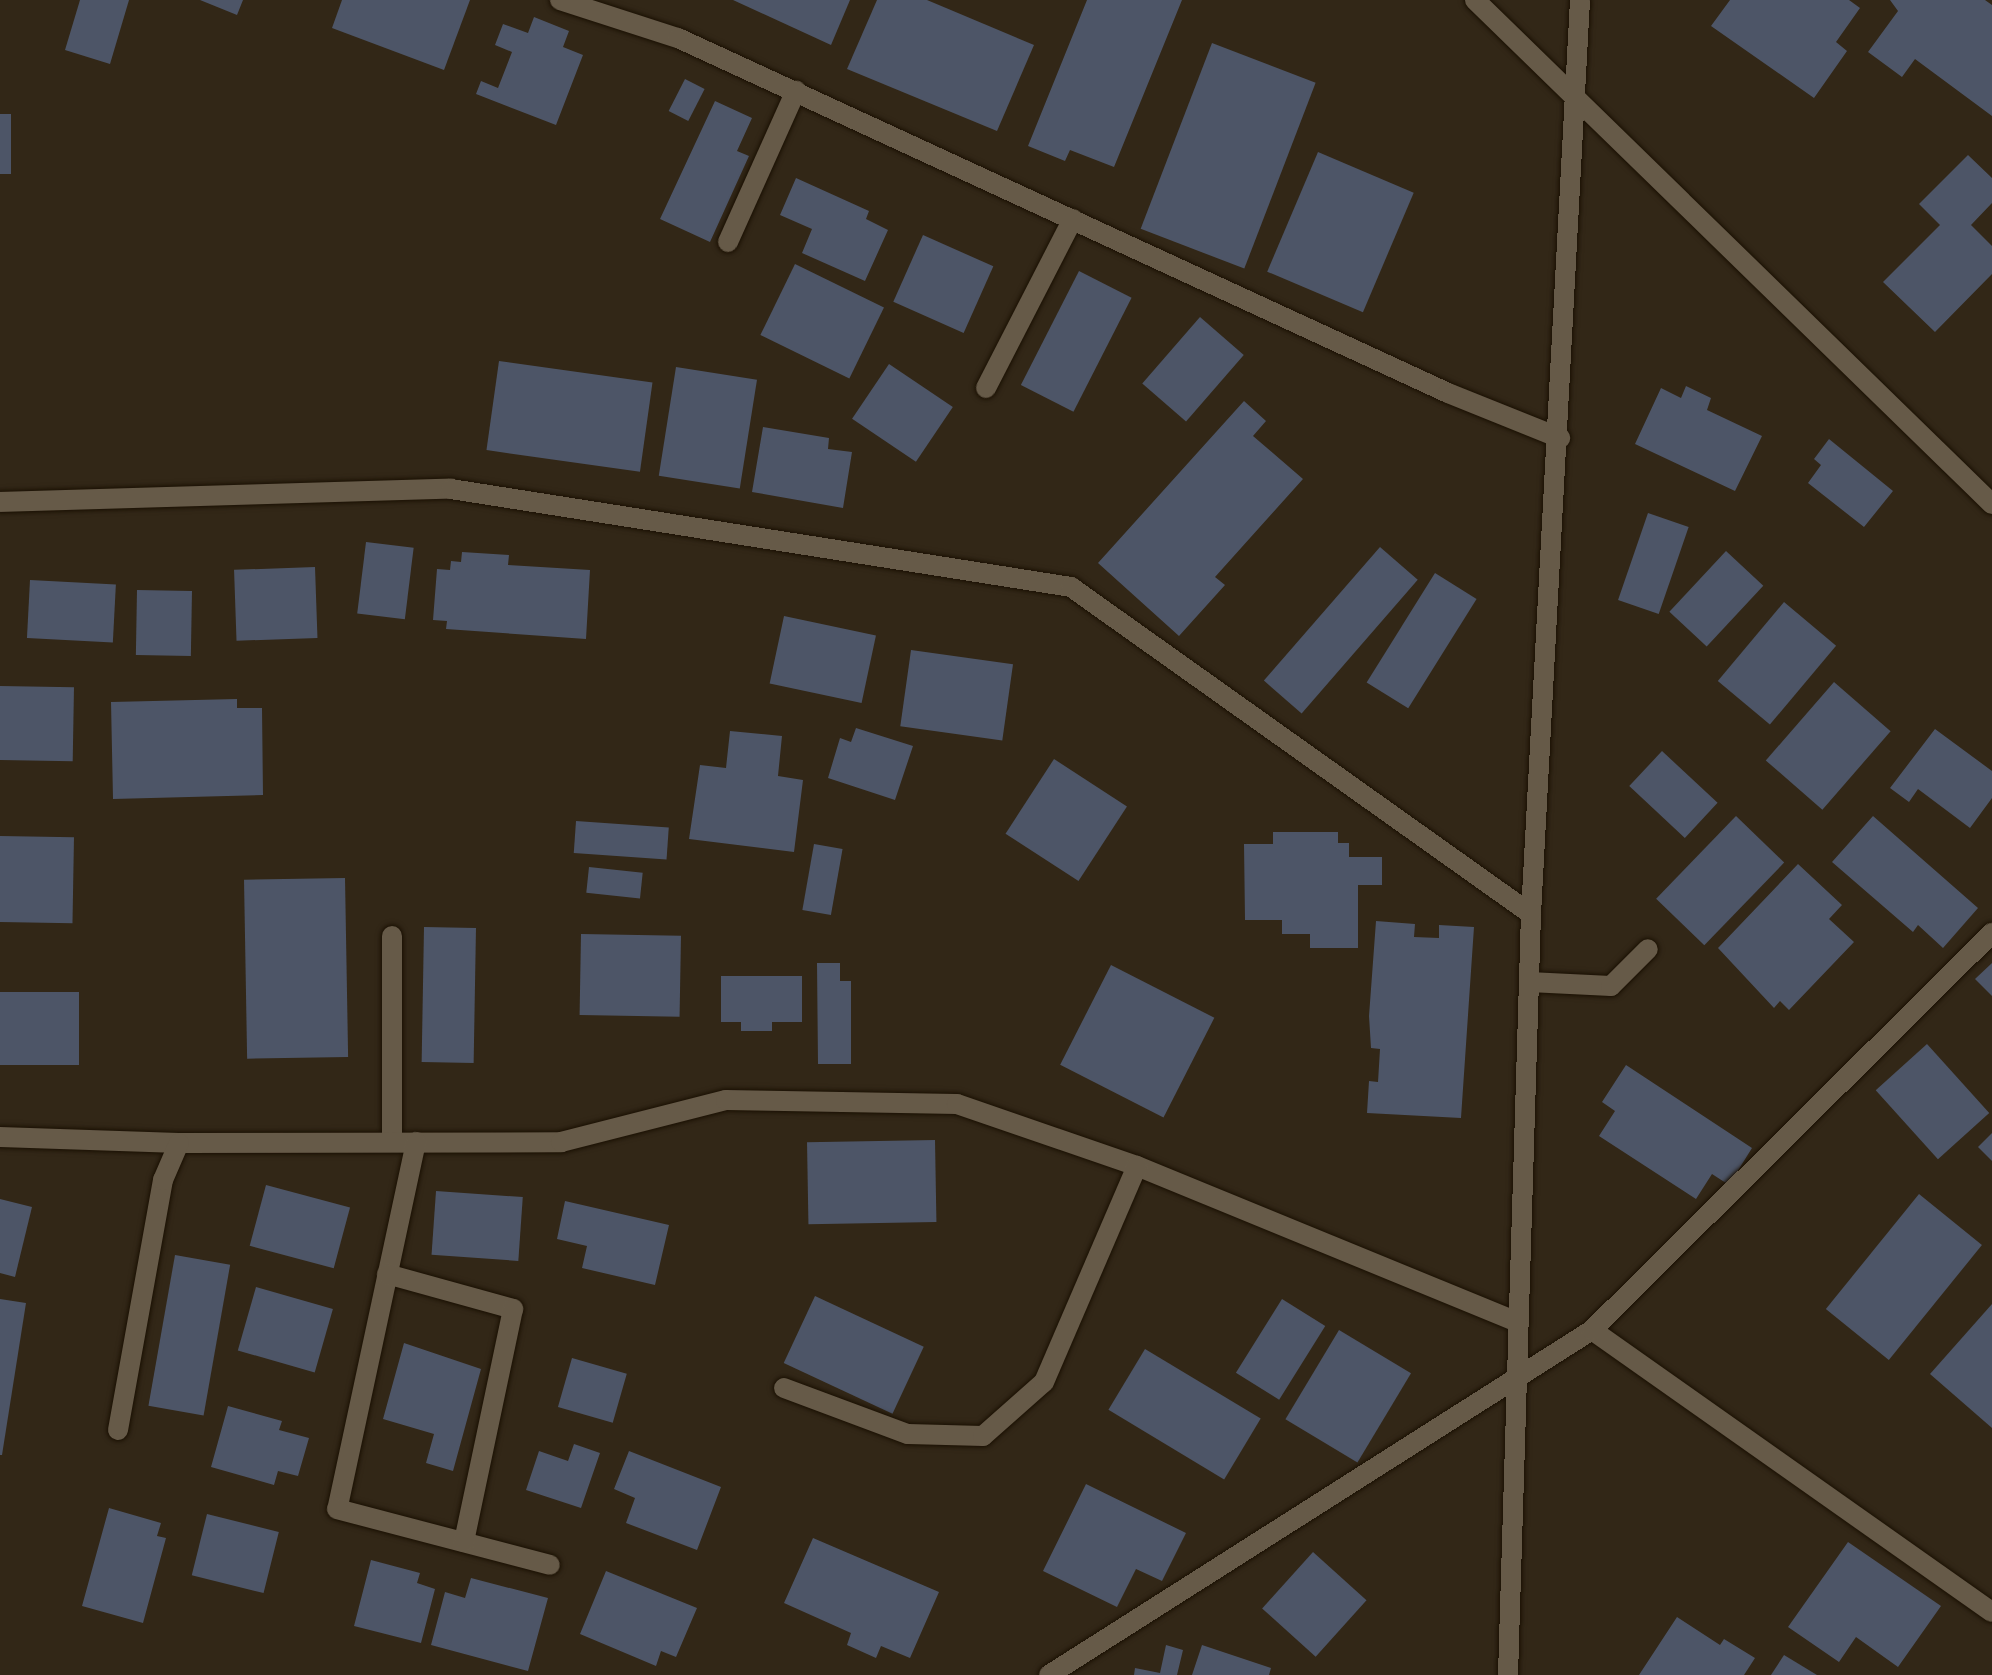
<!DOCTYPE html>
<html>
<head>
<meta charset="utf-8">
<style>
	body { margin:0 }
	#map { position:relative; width:1992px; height:1675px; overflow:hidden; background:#322717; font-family:"Open Sans",sans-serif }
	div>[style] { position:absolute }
	.building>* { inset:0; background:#4d5567; transform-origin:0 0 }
	.roads { filter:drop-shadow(0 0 2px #1a1003) drop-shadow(0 0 2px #1a1003) }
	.lane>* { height:20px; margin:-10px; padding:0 10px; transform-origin:10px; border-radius:10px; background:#665a48 }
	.street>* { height:20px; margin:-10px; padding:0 10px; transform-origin:10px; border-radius:10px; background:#665a48 }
	.secondary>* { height:20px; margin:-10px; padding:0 10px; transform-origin:10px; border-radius:10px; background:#665a48 }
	span { translate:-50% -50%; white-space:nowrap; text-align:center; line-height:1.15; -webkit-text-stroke:7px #281d0e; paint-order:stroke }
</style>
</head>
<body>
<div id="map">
	<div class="building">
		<div style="clip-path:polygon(80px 0,129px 0,110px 64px,65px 50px)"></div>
		<div style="clip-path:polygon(200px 0,243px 0,237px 15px)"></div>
		<div style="clip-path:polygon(342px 0,470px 0,444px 70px,332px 28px)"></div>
		<div style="clip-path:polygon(733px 0,850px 0,831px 45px)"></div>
		<div style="clip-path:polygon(877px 0,927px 0,1034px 45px,997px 131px,847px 69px)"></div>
		<div style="clip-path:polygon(1087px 0,1182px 0,1114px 167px,1070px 150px,1065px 161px,1028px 146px)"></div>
		<div style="clip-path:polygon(1730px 0,1849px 0,1860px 8px,1836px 42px,1847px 51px,1814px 98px,1711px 26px)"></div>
		<div style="clip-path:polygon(1890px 0,1985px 0,1992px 5px,1992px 116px,1915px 59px,1902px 77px,1868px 52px,1898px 11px)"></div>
		<div style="clip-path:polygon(534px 17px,569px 31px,563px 47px,583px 55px,556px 125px,476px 94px,481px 81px,498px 88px,512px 52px,495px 45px,503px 24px,528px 33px)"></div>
		<div style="left:1212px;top:43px;width:111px;height:199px;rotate:21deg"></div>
		<div style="left:685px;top:79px;width:22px;height:36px;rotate:27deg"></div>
		<div style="clip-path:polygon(715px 101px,752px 118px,737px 151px,749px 156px,710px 242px,660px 219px)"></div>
		<div style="left:0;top:114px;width:11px;height:60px"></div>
		<div style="left:1318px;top:152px;width:104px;height:130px;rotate:23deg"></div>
		<div style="clip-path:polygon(1968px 155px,1992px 178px,1992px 203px,1971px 225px,1992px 246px,1992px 274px,1935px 332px,1883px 282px,1940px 225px,1919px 204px)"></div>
		<div style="clip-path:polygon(796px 178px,869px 211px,866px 219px,888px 230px,865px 281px,802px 253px,812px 229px,780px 215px)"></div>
		<div style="left:923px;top:235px;width:77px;height:73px;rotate:24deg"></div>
		<div style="left:795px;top:264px;width:99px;height:79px;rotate:26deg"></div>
		<div style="left:1079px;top:271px;width:59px;height:128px;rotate:27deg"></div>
		<div style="left:1200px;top:317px;width:58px;height:88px;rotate:41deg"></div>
		<div style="left:499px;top:361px;width:155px;height:90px;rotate:8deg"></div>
		<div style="left:889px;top:364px;width:77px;height:66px;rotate:34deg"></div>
		<div style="left:676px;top:367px;width:82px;height:110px;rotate:9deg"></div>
		<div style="clip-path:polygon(1686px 386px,1711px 398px,1707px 410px,1762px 436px,1735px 491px,1635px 444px,1661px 388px,1681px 398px)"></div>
		<div style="clip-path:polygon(1244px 401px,1266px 421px,1253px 436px,1303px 479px,1215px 577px,1225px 585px,1179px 636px,1098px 563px)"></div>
		<div style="clip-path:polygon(763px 427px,829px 438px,828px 449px,852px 452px,843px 508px,752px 492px)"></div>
		<div style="clip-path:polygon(1829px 439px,1893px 491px,1864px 527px,1808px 483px,1821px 465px,1814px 459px)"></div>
		<div style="left:1648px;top:513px;width:43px;height:92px;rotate:19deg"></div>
		<div style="left:366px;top:542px;width:48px;height:72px;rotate:7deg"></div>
		<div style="left:1380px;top:547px;width:50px;height:177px;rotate:41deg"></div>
		<div style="left:1726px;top:551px;width:51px;height:83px;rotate:43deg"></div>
		<div style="clip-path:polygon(462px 552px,509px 555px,508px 565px,590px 570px,586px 639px,446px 629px,447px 621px,433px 620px,437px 569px,450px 570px,451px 561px,461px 562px)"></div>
		<div style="left:315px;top:567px;width:71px;height:81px;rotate:88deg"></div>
		<div style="left:1435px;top:573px;width:49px;height:129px;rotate:32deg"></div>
		<div style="left:30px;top:580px;width:86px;height:58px;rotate:3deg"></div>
		<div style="left:137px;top:590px;width:55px;height:65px;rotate:1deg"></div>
		<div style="left:1784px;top:602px;width:68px;height:103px;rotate:40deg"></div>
		<div style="left:784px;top:616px;width:94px;height:69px;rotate:12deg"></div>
		<div style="left:911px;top:650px;width:103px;height:77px;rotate:8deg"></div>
		<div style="left:1834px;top:682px;width:75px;height:104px;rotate:41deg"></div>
		<div style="left:0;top:686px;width:74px;height:74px;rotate:1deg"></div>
		<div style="clip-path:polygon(237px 699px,237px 708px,262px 708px,263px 795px,113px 799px,111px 702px)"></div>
		<div style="clip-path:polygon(856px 728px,913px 746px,895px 800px,828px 778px,840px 738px,851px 742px)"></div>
		<div style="clip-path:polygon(1935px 729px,1992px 771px,1992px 798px,1970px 828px,1918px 789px,1909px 802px,1890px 788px)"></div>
		<div style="clip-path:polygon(730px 731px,782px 736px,778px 776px,803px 780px,794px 852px,689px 839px,700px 765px,726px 768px)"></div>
		<div style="left:1662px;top:751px;width:76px;height:48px;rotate:43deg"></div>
		<div style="left:1054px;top:759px;width:87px;height:89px;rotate:33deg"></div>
		<div style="left:1736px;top:816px;width:67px;height:115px;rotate:44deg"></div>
		<div style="clip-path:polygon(1873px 816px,1978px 908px,1943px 948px,1918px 925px,1913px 932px,1832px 862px)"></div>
		<div style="left:576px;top:821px;width:93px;height:32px;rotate:4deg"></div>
		<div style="clip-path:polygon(1273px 832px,1338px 832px,1338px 843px,1349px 843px,1349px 857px,1382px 857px,1382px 885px,1358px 885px,1358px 948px,1310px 948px,1310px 934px,1282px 934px,1282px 920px,1245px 920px,1244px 844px,1273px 844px)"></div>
		<div style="left:0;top:836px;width:74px;height:86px;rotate:1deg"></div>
		<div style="left:814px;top:844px;width:29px;height:67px;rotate:10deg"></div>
		<div style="clip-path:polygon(1798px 864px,1842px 905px,1829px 919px,1854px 942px,1789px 1010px,1780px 1001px,1774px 1008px,1718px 948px)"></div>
		<div style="left:589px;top:867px;width:54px;height:26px;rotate:6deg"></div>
		<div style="left:345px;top:878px;width:179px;height:101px;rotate:89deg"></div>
		<div style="clip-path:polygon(1376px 921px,1415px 924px,1414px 937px,1439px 938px,1439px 925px,1474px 927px,1461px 1118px,1367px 1113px,1369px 1081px,1378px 1082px,1380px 1049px,1371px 1048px,1369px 1016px)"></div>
		<div style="left:424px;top:927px;width:52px;height:135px;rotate:1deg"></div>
		<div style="left:581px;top:934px;width:100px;height:81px;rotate:1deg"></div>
		<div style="clip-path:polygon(817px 963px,840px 963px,840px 981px,851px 981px,851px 1064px,818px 1064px)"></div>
		<div style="clip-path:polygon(1992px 963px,1992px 996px,1975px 979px)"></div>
		<div style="left:1111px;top:965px;width:116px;height:112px;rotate:27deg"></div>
		<div style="clip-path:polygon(721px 976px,802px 976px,802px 1022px,772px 1022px,772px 1031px,741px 1031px,741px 1022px,721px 1022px)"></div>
		<div style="left:0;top:992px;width:79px;height:73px"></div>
		<div style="left:1927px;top:1044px;width:93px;height:69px;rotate:48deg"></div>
		<div style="clip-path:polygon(1626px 1065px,1752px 1148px,1729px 1185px,1712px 1174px,1696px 1199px,1599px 1136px,1615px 1111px,1602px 1102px)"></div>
		<div style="clip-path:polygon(1992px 1133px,1992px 1161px,1978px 1147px)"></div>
		<div style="left:935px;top:1140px;width:82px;height:128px;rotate:89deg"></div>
		<div style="left:266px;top:1185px;width:87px;height:63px;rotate:15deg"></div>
		<div style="left:436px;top:1191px;width:87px;height:64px;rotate:4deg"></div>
		<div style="left:1919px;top:1194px;width:81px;height:148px;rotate:39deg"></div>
		<div style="clip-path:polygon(0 1199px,32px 1207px,15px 1277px,0 1273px)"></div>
		<div style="clip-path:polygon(565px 1201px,669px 1225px,655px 1285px,582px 1268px,587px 1246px,557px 1239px)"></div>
		<div style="left:175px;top:1255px;width:56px;height:153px;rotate:10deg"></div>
		<div style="left:256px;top:1287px;width:80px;height:66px;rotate:16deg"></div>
		<div style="left:815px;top:1296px;width:120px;height:74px;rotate:25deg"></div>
		<div style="clip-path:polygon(0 1299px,26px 1303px,2px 1455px,0 1455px)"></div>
		<div style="left:1282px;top:1299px;width:51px;height:87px;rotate:32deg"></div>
		<div style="clip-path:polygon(1992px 1304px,1992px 1428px,1930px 1374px)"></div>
		<div style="left:1339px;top:1330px;width:84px;height:104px;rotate:31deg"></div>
		<div style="clip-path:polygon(404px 1343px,481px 1369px,453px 1471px,426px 1463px,434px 1434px,383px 1419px)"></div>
		<div style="left:1145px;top:1349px;width:135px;height:71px;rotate:31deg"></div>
		<div style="left:572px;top:1358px;width:57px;height:51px;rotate:16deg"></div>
		<div style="clip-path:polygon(228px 1406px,282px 1421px,279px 1430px,309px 1438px,298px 1476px,278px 1471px,274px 1485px,211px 1467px)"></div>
		<div style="clip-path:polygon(574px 1444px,600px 1453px,581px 1508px,526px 1490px,539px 1451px,568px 1461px)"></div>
		<div style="clip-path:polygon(629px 1451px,721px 1487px,697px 1550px,626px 1523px,635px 1498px,614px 1489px)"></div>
		<div style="clip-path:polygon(1086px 1484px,1186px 1533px,1162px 1581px,1136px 1569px,1117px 1607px,1043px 1571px)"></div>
		<div style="clip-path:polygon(109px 1508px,161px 1523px,157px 1536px,166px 1538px,143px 1623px,82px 1606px)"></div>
		<div style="left:207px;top:1514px;width:74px;height:63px;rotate:14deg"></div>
		<div style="clip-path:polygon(813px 1538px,939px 1592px,910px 1658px,881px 1646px,876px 1658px,847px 1645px,851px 1633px,784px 1603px)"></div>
		<div style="clip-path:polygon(1848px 1542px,1941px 1606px,1898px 1667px,1856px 1637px,1839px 1662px,1788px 1627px)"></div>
		<div style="left:1313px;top:1552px;width:72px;height:76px;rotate:42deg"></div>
		<div style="clip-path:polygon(371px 1560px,420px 1573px,417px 1583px,435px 1589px,421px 1643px,354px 1626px)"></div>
		<div style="clip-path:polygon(606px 1571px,697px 1608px,676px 1657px,661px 1651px,656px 1666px,580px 1634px)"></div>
		<div style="clip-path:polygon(471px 1578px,548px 1598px,528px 1671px,431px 1645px,445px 1592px,465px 1598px)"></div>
		<div style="clip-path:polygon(1677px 1617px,1720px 1645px,1724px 1639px,1755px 1658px,1744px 1675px,1639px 1675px)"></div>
		<div style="clip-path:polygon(1166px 1645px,1183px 1650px,1177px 1675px,1134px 1675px,1135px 1668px,1160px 1673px)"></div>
		<div style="clip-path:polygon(1202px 1645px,1271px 1668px,1269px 1675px,1192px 1675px)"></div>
		<div style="clip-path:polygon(1784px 1655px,1817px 1675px,1771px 1675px)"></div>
	</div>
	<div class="roads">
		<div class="lane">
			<div style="left:728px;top:242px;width:166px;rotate:-65.8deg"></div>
			<div style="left:986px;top:388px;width:190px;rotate:-62.8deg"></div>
			<div style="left:392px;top:1142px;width:206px;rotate:-90deg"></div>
		</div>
		<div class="street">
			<div style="left:560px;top:0;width:124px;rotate:17.9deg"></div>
			<div style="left:678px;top:38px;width:848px;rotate:24.75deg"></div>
			<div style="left:1448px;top:393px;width:121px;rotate:21.9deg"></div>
			<div style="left:0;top:502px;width:451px;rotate:-1.7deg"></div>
			<div style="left:451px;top:489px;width:628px;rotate:8.98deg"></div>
			<div style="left:1071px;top:587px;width:564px;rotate:35.41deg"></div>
			<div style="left:1529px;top:982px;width:82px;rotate:2.8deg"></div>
			<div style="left:1611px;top:986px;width:52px;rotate:-45deg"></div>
			<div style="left:0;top:1137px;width:179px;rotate:1.9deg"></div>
			<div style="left:179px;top:1143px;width:382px;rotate:-0.1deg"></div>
			<div style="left:561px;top:1142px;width:170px;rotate:-14.3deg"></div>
			<div style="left:726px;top:1100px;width:231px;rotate:1deg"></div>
			<div style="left:957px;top:1104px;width:190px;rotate:19deg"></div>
			<div style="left:1137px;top:1166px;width:411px;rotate:22.3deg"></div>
			<div style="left:416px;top:1142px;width:375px;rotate:102.1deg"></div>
			<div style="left:337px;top:1509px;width:220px;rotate:14.7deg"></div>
			<div style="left:387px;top:1274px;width:131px;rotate:15.5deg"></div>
			<div style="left:513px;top:1309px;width:238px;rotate:101.9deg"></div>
			<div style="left:1592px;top:1330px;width:489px;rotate:35.2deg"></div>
			<div style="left:784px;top:1388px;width:132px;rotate:20.4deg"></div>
			<div style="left:908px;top:1434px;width:75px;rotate:1.5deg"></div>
			<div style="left:983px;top:1436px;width:81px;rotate:-41.5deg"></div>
			<div style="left:1044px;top:1382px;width:235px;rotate:-66.7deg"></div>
			<div style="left:118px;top:1430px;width:254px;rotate:-79.8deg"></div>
			<div style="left:163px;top:1180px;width:40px;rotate:-66.6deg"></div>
			<div style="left:1049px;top:1675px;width:643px;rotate:-32.43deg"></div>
			<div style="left:1592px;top:1330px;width:564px;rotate:-44.78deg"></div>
		</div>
		<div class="secondary">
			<div style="left:1475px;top:0;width:722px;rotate:44.27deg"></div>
			<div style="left:1508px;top:1675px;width:761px;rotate:-88.27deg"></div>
			<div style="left:1531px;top:914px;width:915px;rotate:-86.93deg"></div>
		</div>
	</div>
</div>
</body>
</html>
